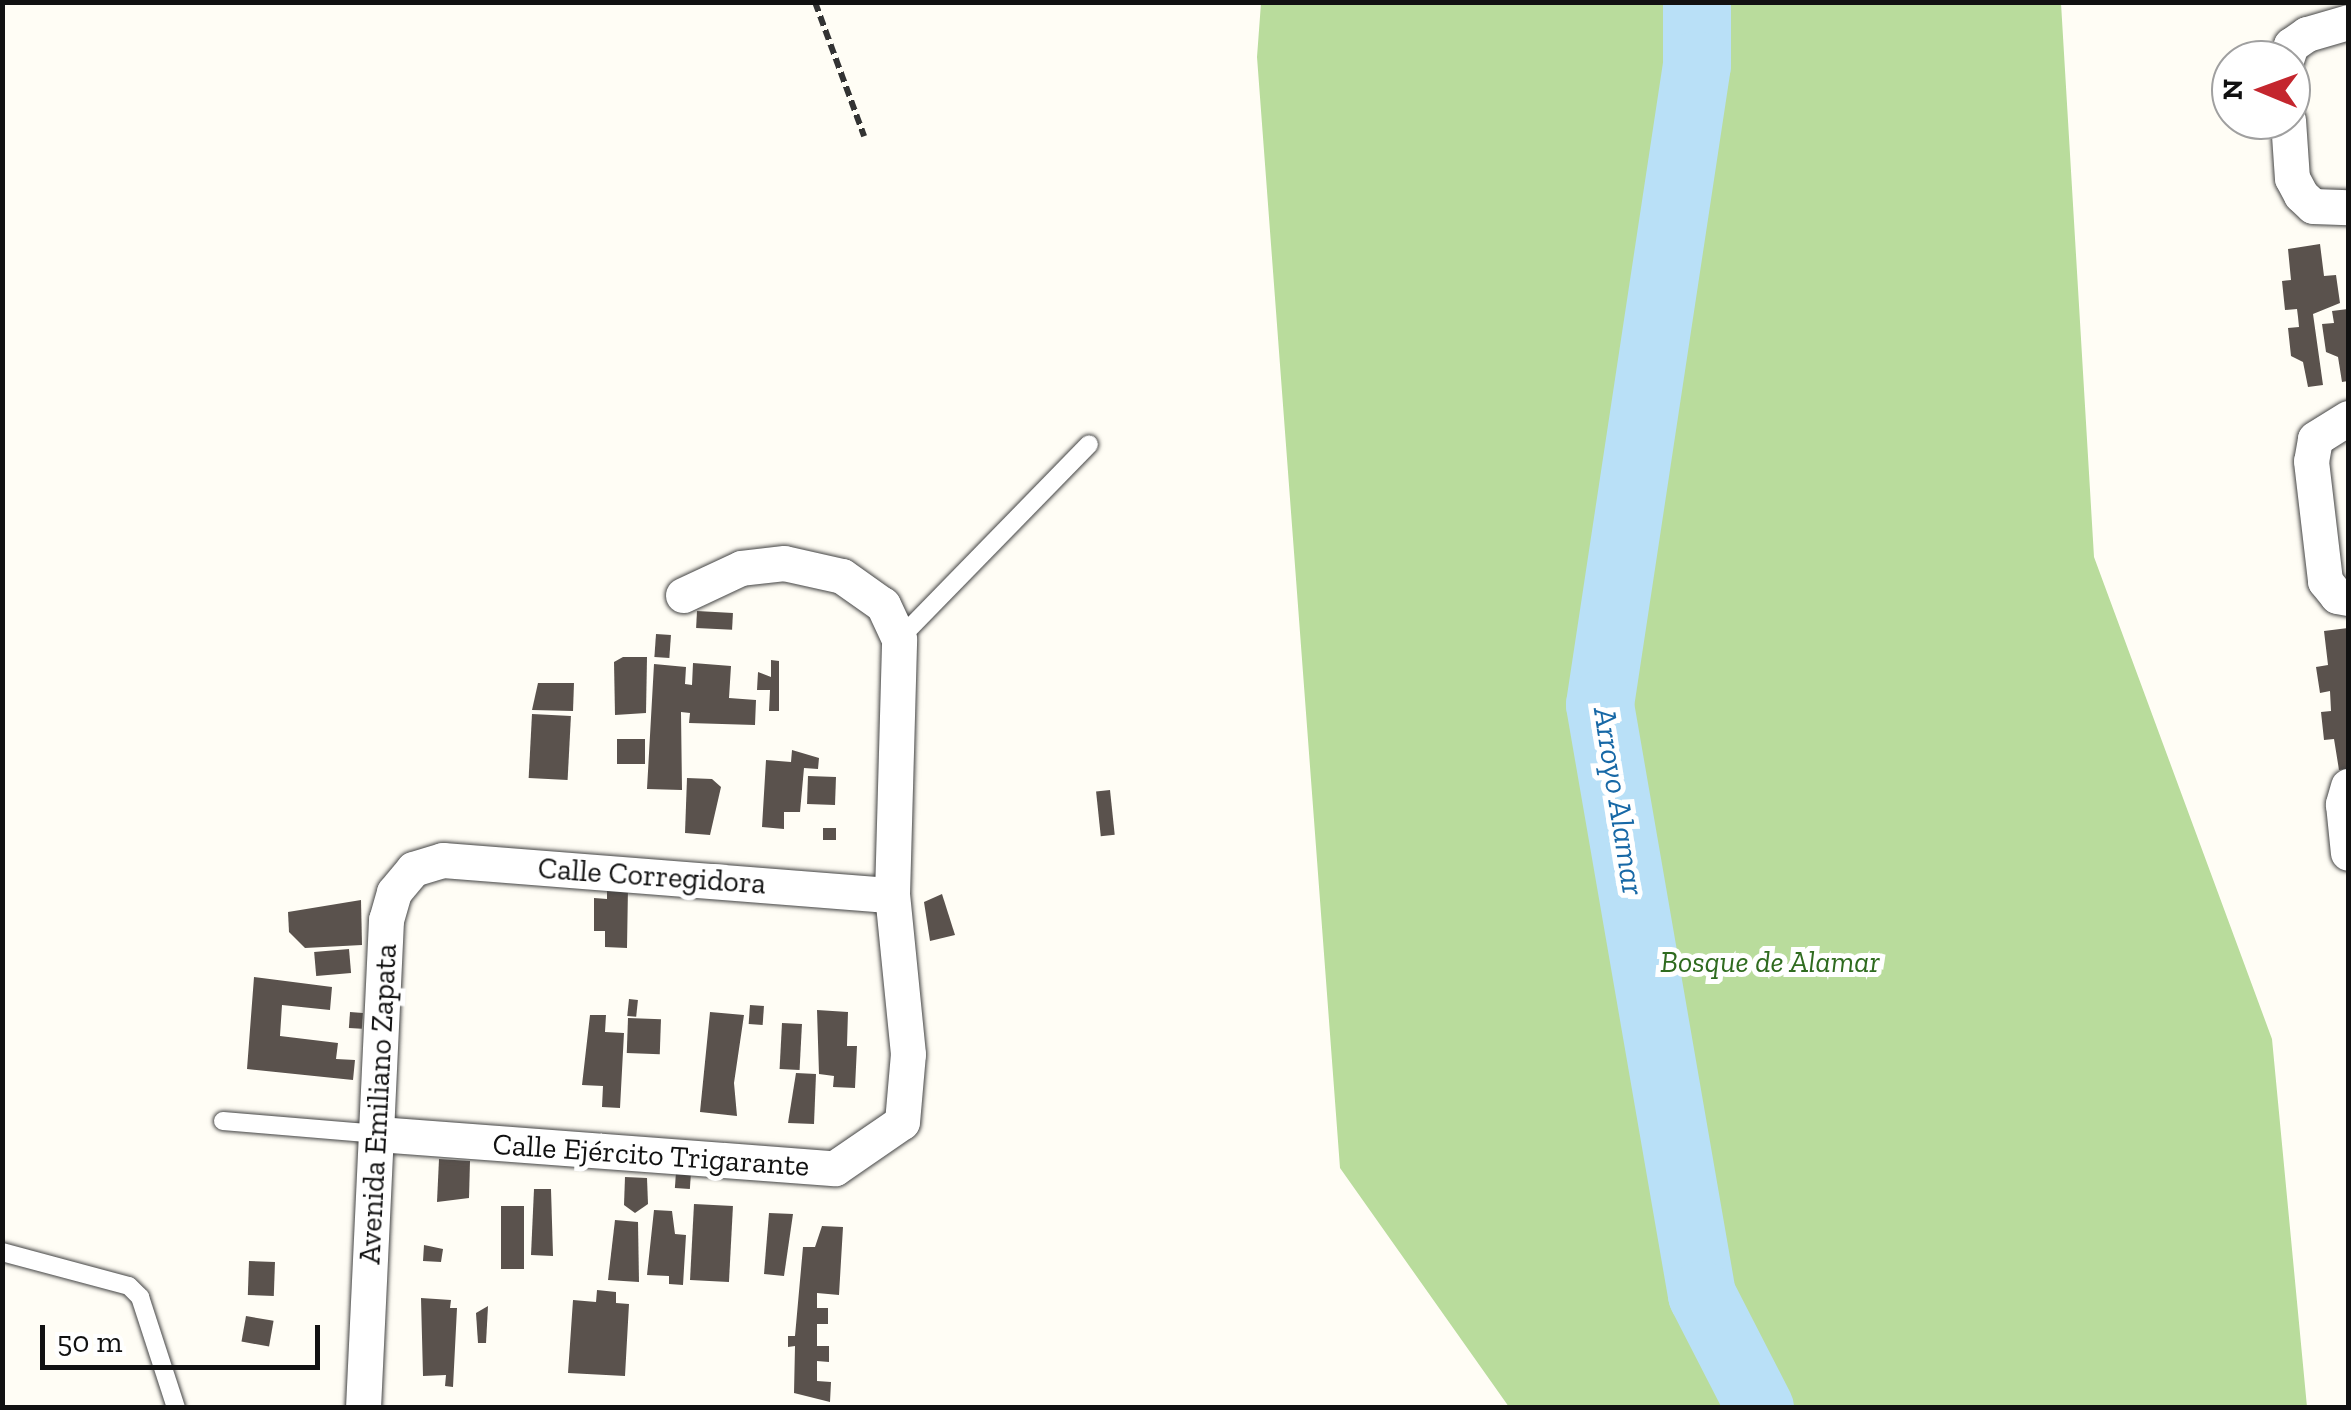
<!DOCTYPE html>
<html>
<head>
<meta charset="utf-8">
<style>
	body { margin:0 }
	#map { position:relative; width:2351px; height:1410px; overflow:hidden; background:#fffdf5; font-family:"Zilla Slab",serif }
	div>[style] { position:absolute }
	.forest>* { inset:0; background:#b9dc9c }
	.river>* { height:68px; margin:-34px; padding:0 34px; transform-origin:34px; border-radius:34px; background:#b9e0f7 }
	.building>* { inset:0; background:#5a524d; transform-origin:0 0 }
	.path>* { height:6px; margin-top:-3px; transform-origin:0; background:repeating-linear-gradient(90deg,#333 0 10px,transparent 0 15px) }
	.roads { filter:drop-shadow(0 0 2px #444) drop-shadow(0 0 2px #444) }
	.lane>* { height:18px; margin:-9px; padding:0 9px; transform-origin:9px; border-radius:9px; background:#fff }
	.street>* { height:35px; margin:-17.5px; padding:0 17.5px; transform-origin:17.5px; border-radius:17.5px; background:#fff }
	span { translate:-50% -50%; white-space:nowrap; text-align:center; line-height:1.15; -webkit-text-stroke:10px #fff; paint-order:stroke }
	.street-label { font-size:30px; color:#111 }
	.park-label { font-size:30px; color:#2f6b1f; font-style:italic }
	.water-label { font-size:32px; color:#1768a6; font-style:italic }
	.frame { position:absolute; inset:0; border:5px solid #111; pointer-events:none }
	.north { position:absolute; left:2211px; top:40px; width:100px; height:100px; box-sizing:border-box; background:#fff; border:2px solid #a0a0a0; border-radius:50%; rotate:271deg; font-size:28px; font-weight:700; line-height:40px; text-align:center; color:#111 }
	.north::after { content:''; display:block; margin:auto; width:35px; height:45px; background:#c4262e; clip-path:polygon(50% 0,100% 100%,50% 72%,0 100%) }
	.scale { position:absolute; left:40px; top:1325px; width:280px; height:45px; box-sizing:border-box; border:5px solid #111; border-top:0; padding-left:12px; font-size:30px; line-height:35px; white-space:nowrap; color:#111; -webkit-text-stroke:8px #fff; paint-order:stroke }
</style>
</head>
<body>
<div id="map">
	<div class="forest">
		<div style="clip-path:polygon(1261px 3px,2061px 3px,2094px 557px,2272px 1039px,2307px 1407px,1509px 1407px,1340px 1168px,1257px 57px)"></div>
	</div>
	<div class="river">
		<div style="left:1697px;top:2px;width:63px;rotate:90deg"></div>
		<div style="left:1697px;top:65px;width:647px;rotate:98.62deg"></div>
		<div style="left:1600px;top:705px;width:599px;rotate:80.19deg"></div>
		<div style="left:1702px;top:1295px;width:127px;rotate:62.8deg"></div>
	</div>
	<div class="building">
		<div style="clip-path:polygon(2320px 244px,2324px 276px,2336px 275px,2340px 303px,2313px 314px,2323px 385px,2308px 387px,2303px 362px,2291px 356px,2288px 328px,2299px 327px,2298px 317px,2297px 309px,2285px 310px,2282px 281px,2291px 280px,2288px 249px)"></div>
		<div style="clip-path:polygon(2348px 309px,2348px 381px,2342px 382px,2338px 357px,2326px 352px,2322px 324px,2334px 323px,2332px 311px)"></div>
		<div style="left:697px;top:611px;width:36px;height:17px;rotate:3deg"></div>
		<div style="clip-path:polygon(2348px 628px,2348px 769px,2339px 770px,2334px 739px,2324px 740px,2321px 712px,2331px 711px,2330px 691px,2320px 693px,2316px 667px,2328px 665px,2324px 631px)"></div>
		<div style="left:656px;top:634px;width:15px;height:23px;rotate:4deg"></div>
		<div style="clip-path:polygon(623px 657px,647px 657px,646px 713px,615px 715px,614px 662px)"></div>
		<div style="clip-path:polygon(771px 660px,779px 661px,779px 711px,769px 711px,770px 690px,757px 690px,758px 672px,771px 677px)"></div>
		<div style="clip-path:polygon(693px 663px,731px 666px,729px 698px,756px 700px,755px 725px,689px 723px,690px 713px,681px 712px,682px 790px,647px 789px,654px 664px,686px 667px,685px 684px,692px 685px)"></div>
		<div style="clip-path:polygon(538px 683px,574px 683px,573px 711px,532px 710px)"></div>
		<div style="left:532px;top:714px;width:39px;height:64px;rotate:3deg"></div>
		<div style="left:617px;top:739px;width:28px;height:25px"></div>
		<div style="clip-path:polygon(792px 750px,819px 758px,818px 769px,804px 768px,800px 812px,784px 812px,784px 829px,762px 827px,766px 760px,791px 762px)"></div>
		<div style="left:808px;top:776px;width:28px;height:28px;rotate:2deg"></div>
		<div style="clip-path:polygon(687px 778px,712px 779px,721px 787px,710px 835px,685px 833px)"></div>
		<div style="left:1110px;top:790px;width:45px;height:14px;rotate:84deg"></div>
		<div style="left:836px;top:828px;width:12px;height:13px;rotate:90deg"></div>
		<div style="clip-path:polygon(607px 887px,628px 887px,627px 948px,605px 947px,605px 931px,594px 931px,594px 898px,607px 899px)"></div>
		<div style="clip-path:polygon(942px 894px,955px 935px,930px 941px,924px 902px)"></div>
		<div style="clip-path:polygon(361px 900px,362px 945px,305px 948px,289px 932px,288px 912px)"></div>
		<div style="left:349px;top:949px;width:24px;height:35px;rotate:85deg"></div>
		<div style="clip-path:polygon(254px 977px,332px 987px,330px 1010px,282px 1005px,280px 1036px,338px 1043px,336px 1059px,355px 1060px,353px 1080px,247px 1069px)"></div>
		<div style="left:629px;top:999px;width:9px;height:17px;rotate:6deg"></div>
		<div style="left:750px;top:1005px;width:14px;height:19px;rotate:4deg"></div>
		<div style="clip-path:polygon(817px 1010px,848px 1012px,847px 1046px,857px 1046px,855px 1088px,833px 1087px,834px 1076px,819px 1074px)"></div>
		<div style="left:350px;top:1012px;width:13px;height:16px;rotate:4deg"></div>
		<div style="clip-path:polygon(710px 1012px,744px 1015px,734px 1083px,737px 1116px,700px 1112px)"></div>
		<div style="clip-path:polygon(590px 1015px,606px 1015px,605px 1032px,624px 1033px,620px 1108px,602px 1107px,603px 1086px,582px 1085px)"></div>
		<div style="left:628px;top:1018px;width:33px;height:35px;rotate:2deg"></div>
		<div style="left:782px;top:1023px;width:20px;height:46px;rotate:3deg"></div>
		<div style="clip-path:polygon(796px 1073px,816px 1074px,814px 1124px,788px 1123px)"></div>
		<div style="clip-path:polygon(439px 1159px,470px 1161px,469px 1198px,437px 1202px)"></div>
		<div style="left:676px;top:1172px;width:15px;height:16px;rotate:4deg"></div>
		<div style="clip-path:polygon(625px 1177px,647px 1178px,648px 1204px,635px 1213px,624px 1205px)"></div>
		<div style="clip-path:polygon(534px 1189px,551px 1189px,553px 1256px,531px 1255px)"></div>
		<div style="left:694px;top:1204px;width:39px;height:76px;rotate:3deg"></div>
		<div style="left:501px;top:1206px;width:23px;height:63px"></div>
		<div style="clip-path:polygon(654px 1210px,672px 1211px,675px 1234px,686px 1235px,683px 1285px,669px 1284px,669px 1276px,647px 1275px)"></div>
		<div style="clip-path:polygon(769px 1213px,793px 1214px,784px 1276px,764px 1274px)"></div>
		<div style="clip-path:polygon(615px 1220px,638px 1222px,639px 1282px,608px 1280px)"></div>
		<div style="clip-path:polygon(822px 1226px,843px 1227px,839px 1295px,817px 1293px,817px 1308px,828px 1308px,828px 1324px,817px 1324px,817px 1346px,829px 1346px,829px 1362px,817px 1361px,817px 1381px,831px 1382px,830px 1402px,794px 1393px,795px 1346px,788px 1347px,788px 1336px,795px 1336px,803px 1247px,815px 1247px)"></div>
		<div style="clip-path:polygon(424px 1245px,443px 1249px,441px 1262px,423px 1261px)"></div>
		<div style="left:249px;top:1261px;width:26px;height:34px;rotate:2deg"></div>
		<div style="clip-path:polygon(597px 1290px,616px 1292px,616px 1303px,629px 1304px,625px 1376px,568px 1373px,573px 1300px,596px 1302px)"></div>
		<div style="clip-path:polygon(421px 1298px,451px 1300px,450px 1308px,457px 1308px,453px 1387px,445px 1386px,446px 1375px,423px 1376px)"></div>
		<div style="clip-path:polygon(488px 1306px,486px 1343px,478px 1343px,476px 1313px)"></div>
		<div style="left:246px;top:1316px;width:28px;height:26px;rotate:10deg"></div>
	</div>
	<div class="path">
		<div style="left:815px;top:2px;width:143px;rotate:69.9deg"></div>
	</div>
	<div class="roads">
		<div class="lane">
			<div style="left:899px;top:639px;width:272px;rotate:-45.7deg"></div>
			<div style="left:223px;top:1121px;width:156px;rotate:4.8deg"></div>
			<div style="left:2px;top:1252px;width:131px;rotate:15deg"></div>
			<div style="left:129px;top:1286px;width:16px;rotate:45deg"></div>
			<div style="left:140px;top:1297px;width:117px;rotate:72deg"></div>
		</div>
		<div class="street">
			<div style="left:2286px;top:60px;width:16px;rotate:-72deg"></div>
			<div style="left:2291px;top:45px;width:19px;rotate:-35deg"></div>
			<div style="left:2307px;top:34px;width:43px;rotate:-16.3deg"></div>
			<div style="left:2288px;top:120px;width:58px;rotate:86.1deg"></div>
			<div style="left:2292px;top:178px;width:19px;rotate:62deg"></div>
			<div style="left:2301px;top:195px;width:16px;rotate:43deg"></div>
			<div style="left:2313px;top:206px;width:35px;rotate:2deg"></div>
			<div style="left:2348px;top:418px;width:39px;rotate:148deg"></div>
			<div style="left:2315px;top:439px;width:22px;rotate:100deg"></div>
			<div style="left:2311px;top:461px;width:121px;rotate:83.3deg"></div>
			<div style="left:2325px;top:581px;width:19px;rotate:51deg"></div>
			<div style="left:2337px;top:596px;width:11px;rotate:10deg"></div>
			<div style="left:2348px;top:786px;width:19px;rotate:106deg"></div>
			<div style="left:2343px;top:804px;width:49px;rotate:84.2deg"></div>
			<div style="left:378px;top:1134px;width:458px;rotate:4.3deg"></div>
			<div style="left:835px;top:1168px;width:81px;rotate:-34.5deg"></div>
			<div style="left:902px;top:1122px;width:68px;rotate:-85deg"></div>
			<div style="left:908px;top:1054px;width:160px;rotate:-95.7deg"></div>
			<div style="left:892px;top:895px;width:256px;rotate:-88.4deg"></div>
			<div style="left:899px;top:639px;width:38px;rotate:-115deg"></div>
			<div style="left:883px;top:605px;width:50px;rotate:-144.7deg"></div>
			<div style="left:842px;top:576px;width:59px;rotate:-167.4deg"></div>
			<div style="left:784px;top:563px;width:43px;rotate:173.4deg"></div>
			<div style="left:741px;top:568px;width:64px;rotate:155deg"></div>
			<div style="left:363px;top:1408px;width:489px;rotate:-87.3deg"></div>
			<div style="left:386px;top:920px;width:29px;rotate:-74deg"></div>
			<div style="left:394px;top:892px;width:30px;rotate:-50deg"></div>
			<div style="left:413px;top:869px;width:31px;rotate:-17deg"></div>
			<div style="left:443px;top:860px;width:450px;rotate:4.5deg"></div>
		</div>
	</div>
	<div class="street-label">
		<span style="left:652px;top:876px;rotate:4deg">Calle Corregidora</span>
		<span style="left:378px;top:1104px;rotate:-87deg">Avenida Emiliano Zapata</span>
		<span style="left:651px;top:1155px;rotate:4deg">Calle Ejército Trigarante</span>
	</div>
	<div class="park-label">
		<span style="left:1770px;top:962px">Bosque de Alamar</span>
	</div>
	<div class="water-label">
		<span style="left:1619px;top:801px;rotate:81deg">Arroyo Alamar</span>
	</div>
	<div class="frame"></div>
	<div class="north">N</div>
	<div class="scale">50 m</div>
</div>
</body>
</html>
